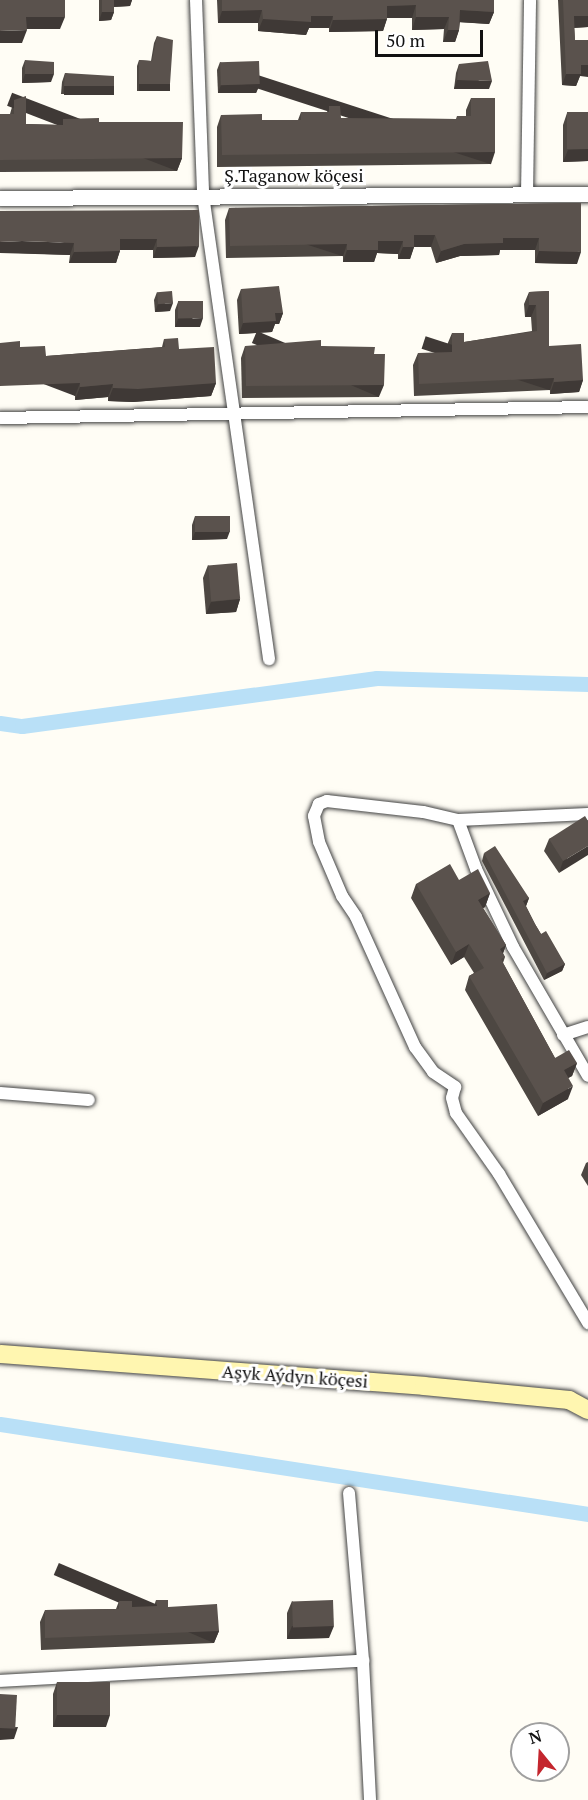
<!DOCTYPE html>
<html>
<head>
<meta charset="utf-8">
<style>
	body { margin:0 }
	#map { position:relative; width:588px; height:1800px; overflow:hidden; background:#fffdf5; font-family:"PT Serif",serif }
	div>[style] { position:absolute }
	.canal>* { height:15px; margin:-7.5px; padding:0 7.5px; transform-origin:7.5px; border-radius:7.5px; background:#b9e0f7 }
	.roads { filter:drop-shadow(0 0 2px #444) drop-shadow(0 0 2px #444) }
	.minor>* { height:12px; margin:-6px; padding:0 6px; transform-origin:6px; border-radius:6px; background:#fff }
	.tertiary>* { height:15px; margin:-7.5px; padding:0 7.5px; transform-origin:7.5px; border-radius:7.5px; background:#fff }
	.secondary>* { height:18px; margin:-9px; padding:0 9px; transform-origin:9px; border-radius:9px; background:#fff6b0 }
	.wall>* { inset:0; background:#4d4742 }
	.shaded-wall>* { inset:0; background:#3f3936; transform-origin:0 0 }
	.building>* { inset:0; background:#5a524d; transform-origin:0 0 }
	span { translate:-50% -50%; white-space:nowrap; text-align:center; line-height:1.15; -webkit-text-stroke:6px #fff; paint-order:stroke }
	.street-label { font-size:18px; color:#111 }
	.north { position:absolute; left:510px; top:1722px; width:60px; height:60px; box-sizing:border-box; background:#fff; border:2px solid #a0a0a0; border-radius:50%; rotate:342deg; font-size:16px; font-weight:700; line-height:24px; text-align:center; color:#111 }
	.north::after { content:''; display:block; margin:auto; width:21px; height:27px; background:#c4262e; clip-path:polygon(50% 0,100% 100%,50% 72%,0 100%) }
	.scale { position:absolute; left:375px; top:30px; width:108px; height:27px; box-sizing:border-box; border:3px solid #111; border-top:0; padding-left:8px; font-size:18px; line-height:21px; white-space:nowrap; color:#111; -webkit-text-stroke:4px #fff; paint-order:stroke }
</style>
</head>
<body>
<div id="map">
	<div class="canal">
		<div style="left:0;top:723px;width:22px;rotate:8deg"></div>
		<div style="left:22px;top:726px;width:358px;rotate:-7.7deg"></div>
		<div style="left:377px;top:678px;width:211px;rotate:1.6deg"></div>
		<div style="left:0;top:1424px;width:595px;rotate:8.7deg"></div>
	</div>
	<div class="roads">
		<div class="minor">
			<div style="left:196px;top:0;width:195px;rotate:87.9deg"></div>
			<div style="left:203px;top:195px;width:469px;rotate:81.9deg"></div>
			<div style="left:527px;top:194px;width:194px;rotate:-89.1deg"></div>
			<div style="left:0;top:418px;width:588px;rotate:-1.07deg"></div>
			<div style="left:588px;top:814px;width:130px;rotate:177.4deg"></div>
			<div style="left:458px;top:820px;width:36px;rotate:-167deg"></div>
			<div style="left:423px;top:812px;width:97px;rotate:-173.5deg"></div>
			<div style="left:327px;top:801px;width:9px;rotate:159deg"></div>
			<div style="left:319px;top:804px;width:13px;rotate:113deg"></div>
			<div style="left:314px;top:816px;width:26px;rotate:79deg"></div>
			<div style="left:319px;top:842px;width:59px;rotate:66.9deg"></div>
			<div style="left:342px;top:896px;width:25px;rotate:56deg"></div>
			<div style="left:356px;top:917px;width:143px;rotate:65.6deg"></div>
			<div style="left:415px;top:1047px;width:31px;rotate:54deg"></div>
			<div style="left:433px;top:1072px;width:27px;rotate:34deg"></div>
			<div style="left:455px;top:1087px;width:11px;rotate:105deg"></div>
			<div style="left:452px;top:1098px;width:16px;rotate:75deg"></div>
			<div style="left:456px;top:1113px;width:75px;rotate:54.8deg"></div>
			<div style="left:499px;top:1174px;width:174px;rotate:59.1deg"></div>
			<div style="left:458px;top:820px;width:52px;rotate:69.8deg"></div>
			<div style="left:476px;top:869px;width:86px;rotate:64.6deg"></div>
			<div style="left:513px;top:947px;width:149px;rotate:59.8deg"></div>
			<div style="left:563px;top:1035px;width:26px;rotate:-18deg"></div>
			<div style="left:0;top:1093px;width:89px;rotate:4.5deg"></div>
			<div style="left:349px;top:1493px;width:169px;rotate:85.2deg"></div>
			<div style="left:363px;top:1661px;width:139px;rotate:87.1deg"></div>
			<div style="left:0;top:1681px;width:364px;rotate:-3.2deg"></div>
		</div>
		<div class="tertiary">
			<div style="left:0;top:198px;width:588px;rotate:-0.39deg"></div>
		</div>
		<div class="secondary">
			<div style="left:0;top:1354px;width:425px;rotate:4.3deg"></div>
			<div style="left:424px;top:1386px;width:146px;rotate:5.5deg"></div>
			<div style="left:569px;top:1400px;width:21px;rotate:28deg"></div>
		</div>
	</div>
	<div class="wall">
		<div style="clip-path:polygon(99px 0,132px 0,130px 6px,114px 7px,114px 12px,111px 20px,99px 21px)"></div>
		<div style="clip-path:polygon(217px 0,494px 0,494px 12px,489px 24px,460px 22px,459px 30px,455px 42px,443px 42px,444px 29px,412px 30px,412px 18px,387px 18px,383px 31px,329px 32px,329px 28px,309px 28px,306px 35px,258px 31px,258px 23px,218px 23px)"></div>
		<div style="clip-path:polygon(558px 0,588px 0,588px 27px,574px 28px,575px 40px,580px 76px,576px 86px,562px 85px)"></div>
		<div style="clip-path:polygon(157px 36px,170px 84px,168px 91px,137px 91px,137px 66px,139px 60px,151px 61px,154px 43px)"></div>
		<div style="clip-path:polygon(25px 60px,51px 82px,22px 83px,22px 68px)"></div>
		<div style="clip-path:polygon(220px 62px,260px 84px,256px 93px,218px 93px,217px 70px)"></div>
		<div style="clip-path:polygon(459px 64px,489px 89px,454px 89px,456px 73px)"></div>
		<div style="clip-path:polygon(65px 73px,114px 86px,111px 94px,61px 94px,62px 82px)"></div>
		<div style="clip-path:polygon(471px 98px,491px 164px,217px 167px,217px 127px,221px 115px,262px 120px,298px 120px,301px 112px,327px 112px,329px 106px,341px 118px,456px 119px,457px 116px,466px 116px,466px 110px)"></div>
		<div style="clip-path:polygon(14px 100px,26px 124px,61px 125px,63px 119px,99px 122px,182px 158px,177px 171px,0 172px,0 114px,10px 114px)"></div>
		<div style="clip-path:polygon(588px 112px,588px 161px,563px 162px,563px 125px,567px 113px)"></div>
		<div style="clip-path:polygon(581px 203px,577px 264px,535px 263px,535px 250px,500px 250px,499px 255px,460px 256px,436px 263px,431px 247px,414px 247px,410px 259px,398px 259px,398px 254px,377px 253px,374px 262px,343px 262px,343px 256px,226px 258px,225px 220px,229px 208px)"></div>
		<div style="clip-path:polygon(199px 210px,195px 257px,153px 258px,153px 250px,120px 250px,116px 263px,69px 263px,70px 255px,18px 253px)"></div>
		<div style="clip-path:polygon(241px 289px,283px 313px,279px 324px,275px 324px,272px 332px,239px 334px,237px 300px)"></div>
		<div style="clip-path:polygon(549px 291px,549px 346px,583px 380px,579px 392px,550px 394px,550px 390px,414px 396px,413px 365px,418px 353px,448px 353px,447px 345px,452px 333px,464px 342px,532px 331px,531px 317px,525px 317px,524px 304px,529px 292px)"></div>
		<div style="clip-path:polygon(157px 292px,170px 311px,155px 312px,154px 300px)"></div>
		<div style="clip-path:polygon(178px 302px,200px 327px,175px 327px,175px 310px)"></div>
		<div style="clip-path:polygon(164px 339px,179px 349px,216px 383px,211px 396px,133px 402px,108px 401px,108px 397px,75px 400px,75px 396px,20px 347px,46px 356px,162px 347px)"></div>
		<div style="clip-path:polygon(245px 346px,321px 346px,374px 354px,379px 397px,242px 398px,241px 358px)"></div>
		<div style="clip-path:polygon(195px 516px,227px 539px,192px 540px,192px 525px)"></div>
		<div style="clip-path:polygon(208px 565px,240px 599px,236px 612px,206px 614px,203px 578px)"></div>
		<div style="clip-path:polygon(588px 821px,559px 873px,544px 851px,549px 839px)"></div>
		<div style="clip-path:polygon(484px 853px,529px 898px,526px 906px,535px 924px,541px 934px,565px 964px,562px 971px,544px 980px,482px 861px)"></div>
		<div style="clip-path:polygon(459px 880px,490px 893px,485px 907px,483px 908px,506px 945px,503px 953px,505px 957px,503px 963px,555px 1058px,577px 1063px,572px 1076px,568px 1078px,568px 1099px,538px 1116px,465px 990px,469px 976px,474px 973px,464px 957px,451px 965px,411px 898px,416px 884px)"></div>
		<div style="clip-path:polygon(588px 1162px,588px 1186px,581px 1175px,586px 1163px)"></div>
		<div style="clip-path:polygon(156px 1600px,168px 1607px,219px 1631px,214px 1643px,41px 1650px,40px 1622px,45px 1610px,116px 1609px,119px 1601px,132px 1607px,154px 1606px)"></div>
		<div style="clip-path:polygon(292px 1601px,329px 1638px,287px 1639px,287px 1613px)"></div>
		<div style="clip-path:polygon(57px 1682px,106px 1727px,53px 1727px,53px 1694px)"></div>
	</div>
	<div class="shaded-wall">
		<div style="clip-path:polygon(114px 0,132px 0,130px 6px,111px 7px)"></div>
		<div style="clip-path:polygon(416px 5px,412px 18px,383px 18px,387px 6px)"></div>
		<div style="clip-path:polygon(262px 10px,258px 23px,218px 23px,222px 11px)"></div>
		<div style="clip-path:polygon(460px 10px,494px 12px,489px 24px,456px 22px)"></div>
		<div style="clip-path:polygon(102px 12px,114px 12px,111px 20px,99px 21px)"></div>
		<div style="clip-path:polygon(311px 16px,333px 16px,329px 28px,309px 28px,306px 35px,258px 31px,263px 19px)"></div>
		<div style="clip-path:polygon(574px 16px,588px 16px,588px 27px,570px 28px)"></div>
		<div style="clip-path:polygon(26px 17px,65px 17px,60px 29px,22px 29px)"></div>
		<div style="clip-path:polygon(416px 17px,449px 17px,444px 29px,412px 30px)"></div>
		<div style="clip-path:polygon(387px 19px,383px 31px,329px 32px,333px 20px)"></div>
		<div style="clip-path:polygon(27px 30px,22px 43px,0 43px,0 31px)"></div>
		<div style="clip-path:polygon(448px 30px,459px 30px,455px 42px,443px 42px)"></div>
		<div style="clip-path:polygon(581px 65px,588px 65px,588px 77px,580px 76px,576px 86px,562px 85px,566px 74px)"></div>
		<div style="clip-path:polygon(25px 74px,54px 74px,51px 82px,22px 83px)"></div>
		<div style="clip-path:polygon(457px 80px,492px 81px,489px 89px,454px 89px)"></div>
		<div style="left:139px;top:84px;width:31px;height:7px"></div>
		<div style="clip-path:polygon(260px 84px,256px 93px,218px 93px,221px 85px)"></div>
		<div style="left:64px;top:86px;width:50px;height:9px"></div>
		<div style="clip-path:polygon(588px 149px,588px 161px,563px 162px,568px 150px)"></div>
		<div style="left:495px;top:152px;width:13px;height:273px;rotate:108deg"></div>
		<div style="left:182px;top:158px;width:14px;height:182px;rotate:111deg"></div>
		<div style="clip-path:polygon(414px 235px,435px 235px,431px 247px,409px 247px)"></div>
		<div style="clip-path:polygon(503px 238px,539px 238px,535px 250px,500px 250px,499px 255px,460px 256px,436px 263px,441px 251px,464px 244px)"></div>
		<div style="clip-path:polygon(120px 239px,157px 239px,153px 250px,116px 250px)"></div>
		<div style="clip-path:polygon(22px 241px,74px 243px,70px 255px,0 253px,0 242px)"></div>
		<div style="clip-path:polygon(378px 241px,403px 241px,398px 254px,377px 253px,374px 262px,343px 262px,347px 250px)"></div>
		<div style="left:347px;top:244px;width:13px;height:117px;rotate:108deg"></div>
		<div style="clip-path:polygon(199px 246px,195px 257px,153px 258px,157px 247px)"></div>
		<div style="clip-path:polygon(403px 247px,414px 247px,410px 259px,398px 259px)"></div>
		<div style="clip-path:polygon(120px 251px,116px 263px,69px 263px,74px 252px)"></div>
		<div style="clip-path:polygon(539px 251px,581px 252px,577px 264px,535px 263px)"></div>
		<div style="clip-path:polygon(173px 303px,170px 311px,155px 312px,158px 304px)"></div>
		<div style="clip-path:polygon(529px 305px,536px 305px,531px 317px,525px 317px)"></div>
		<div style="clip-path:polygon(275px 313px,283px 313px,279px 324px,275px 324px,272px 332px,239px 334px,243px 323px)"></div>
		<div style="clip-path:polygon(203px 318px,200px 327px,175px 327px,178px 319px)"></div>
		<div style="left:554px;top:378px;width:13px;height:135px;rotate:108deg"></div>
		<div style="clip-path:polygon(583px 380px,579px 392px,550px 394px,554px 382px)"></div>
		<div style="left:80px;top:383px;width:14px;height:80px;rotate:111deg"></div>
		<div style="clip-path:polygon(216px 383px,211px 396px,133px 402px,108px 401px,113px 388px)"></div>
		<div style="clip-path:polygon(113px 384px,108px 397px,75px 400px,80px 387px)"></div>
		<div style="left:384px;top:385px;width:13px;height:138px;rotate:113deg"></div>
		<div style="clip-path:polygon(230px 531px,227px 539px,192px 540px,195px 532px)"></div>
		<div style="clip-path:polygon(240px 599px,236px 612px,206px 614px,211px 602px)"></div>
		<div style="clip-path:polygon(588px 846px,588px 855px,559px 873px,563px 861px)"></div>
		<div style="clip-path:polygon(490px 893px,485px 907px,473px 913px,478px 900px)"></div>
		<div style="clip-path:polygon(529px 898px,526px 906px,521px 909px,523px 901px)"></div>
		<div style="clip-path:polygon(469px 944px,464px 957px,451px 965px,456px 952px)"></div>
		<div style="clip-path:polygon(506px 945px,501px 959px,500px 949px)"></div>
		<div style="clip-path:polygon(565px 964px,562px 971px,544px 980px,547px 973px)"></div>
		<div style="clip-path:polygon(577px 1063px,572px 1076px,559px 1083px,564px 1070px)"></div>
		<div style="clip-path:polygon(573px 1086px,568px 1099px,538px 1116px,543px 1103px)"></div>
		<div style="clip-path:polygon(292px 1626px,334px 1626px,329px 1638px,287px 1639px)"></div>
		<div style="left:219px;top:1631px;width:13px;height:174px;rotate:113deg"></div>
		<div style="clip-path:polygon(57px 1715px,110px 1715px,106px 1727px,53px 1727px)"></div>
		<div style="clip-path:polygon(18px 1727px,14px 1739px,0 1740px,0 1728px)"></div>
	</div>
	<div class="building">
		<div style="clip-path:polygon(0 0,65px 0,65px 17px,26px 17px,27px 30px,0 31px)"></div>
		<div style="left:102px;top:0;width:12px;height:12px"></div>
		<div style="clip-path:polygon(222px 0,494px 0,494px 12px,460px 10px,459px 30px,448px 30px,449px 17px,416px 17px,416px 5px,387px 6px,387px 19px,333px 20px,333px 16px,311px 16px,311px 22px,263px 19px,262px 10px,222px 11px)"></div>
		<div style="clip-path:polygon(563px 0,588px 0,588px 16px,574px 16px,575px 40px,588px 40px,588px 65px,581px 65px,581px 74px,566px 74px)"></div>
		<div style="clip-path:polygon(157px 36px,173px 40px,170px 84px,139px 84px,139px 60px,152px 61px)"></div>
		<div style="clip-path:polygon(25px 60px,54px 62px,54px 74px,25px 74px)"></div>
		<div style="left:259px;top:61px;width:23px;height:39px;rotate:88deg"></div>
		<div style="clip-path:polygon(488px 61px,492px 81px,457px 80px,459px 64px)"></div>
		<div style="clip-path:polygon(65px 73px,114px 76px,114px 86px,64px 86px)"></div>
		<div style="clip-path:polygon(26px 96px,26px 124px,63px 125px,63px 119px,99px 118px,99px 122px,183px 122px,182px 158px,0 160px,0 114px,14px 114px,14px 100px)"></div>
		<div style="clip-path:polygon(471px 98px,495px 98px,495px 152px,222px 155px,221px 115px,262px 114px,262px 120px,301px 120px,301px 112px,329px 112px,329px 106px,340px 106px,341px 118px,457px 119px,457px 116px,471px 116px)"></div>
		<div style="left:588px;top:112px;width:37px;height:21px;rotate:90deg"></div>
		<div style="clip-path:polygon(581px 203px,581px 252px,539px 251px,539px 238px,503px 238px,503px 243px,464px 244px,441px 251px,435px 235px,414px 235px,414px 247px,403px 247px,403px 241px,378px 241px,378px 250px,347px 250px,347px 244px,230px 246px,229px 208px)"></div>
		<div style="clip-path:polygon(199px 210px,199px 246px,157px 247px,157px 239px,120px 239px,120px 251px,74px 252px,74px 243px,22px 241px,0 242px,0 211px)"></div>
		<div style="clip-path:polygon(279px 286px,283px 313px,275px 313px,276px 321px,243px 323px,241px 289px)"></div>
		<div style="left:172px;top:291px;width:12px;height:15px;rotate:85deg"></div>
		<div style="clip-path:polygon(549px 291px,549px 346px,581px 344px,583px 380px,554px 382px,554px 378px,419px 384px,418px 353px,452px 352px,452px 333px,464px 333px,464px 342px,537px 331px,536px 305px,529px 305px,529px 292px)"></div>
		<div style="left:203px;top:301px;width:17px;height:25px;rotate:90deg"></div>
		<div style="clip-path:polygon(178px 338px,179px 349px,214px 347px,216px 383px,138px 389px,113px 388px,113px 384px,80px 387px,80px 383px,0 386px,0 343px,20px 341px,20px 347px,45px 346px,46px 356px,165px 347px,164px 339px)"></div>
		<div style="clip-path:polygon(321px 340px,321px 346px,375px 347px,374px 354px,385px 354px,384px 385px,246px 386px,245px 346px)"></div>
		<div style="left:195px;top:516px;width:35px;height:16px"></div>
		<div style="left:237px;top:563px;width:36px;height:29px;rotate:85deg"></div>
		<div style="clip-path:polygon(585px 816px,588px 821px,588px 846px,563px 861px,549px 839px)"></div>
		<div style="clip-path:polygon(495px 846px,529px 898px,523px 901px,535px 924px,541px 934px,546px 931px,565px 964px,547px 973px,484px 853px)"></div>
		<div style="clip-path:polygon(450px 864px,459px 880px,478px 869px,490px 893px,478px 900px,506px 945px,500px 949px,505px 957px,501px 959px,555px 1058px,569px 1050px,577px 1063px,564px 1070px,573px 1086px,543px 1103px,469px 976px,484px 968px,469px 944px,456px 952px,416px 884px)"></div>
		<div style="clip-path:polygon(156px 1600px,168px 1600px,168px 1607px,217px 1604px,219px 1631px,45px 1638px,45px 1610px,119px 1609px,119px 1601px,132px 1601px,132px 1607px,157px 1606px)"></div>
		<div style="left:333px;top:1600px;width:26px;height:41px;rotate:88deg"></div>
		<div style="left:57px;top:1682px;width:53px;height:33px"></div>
		<div style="left:0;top:1694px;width:17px;height:34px;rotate:3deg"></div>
	</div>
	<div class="street-label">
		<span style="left:294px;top:175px">Ş.Taganow köçesi</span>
		<span style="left:295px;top:1376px;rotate:4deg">Aşyk Aýdyn köçesi</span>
	</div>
	<div class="north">N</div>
	<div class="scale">50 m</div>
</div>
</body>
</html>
